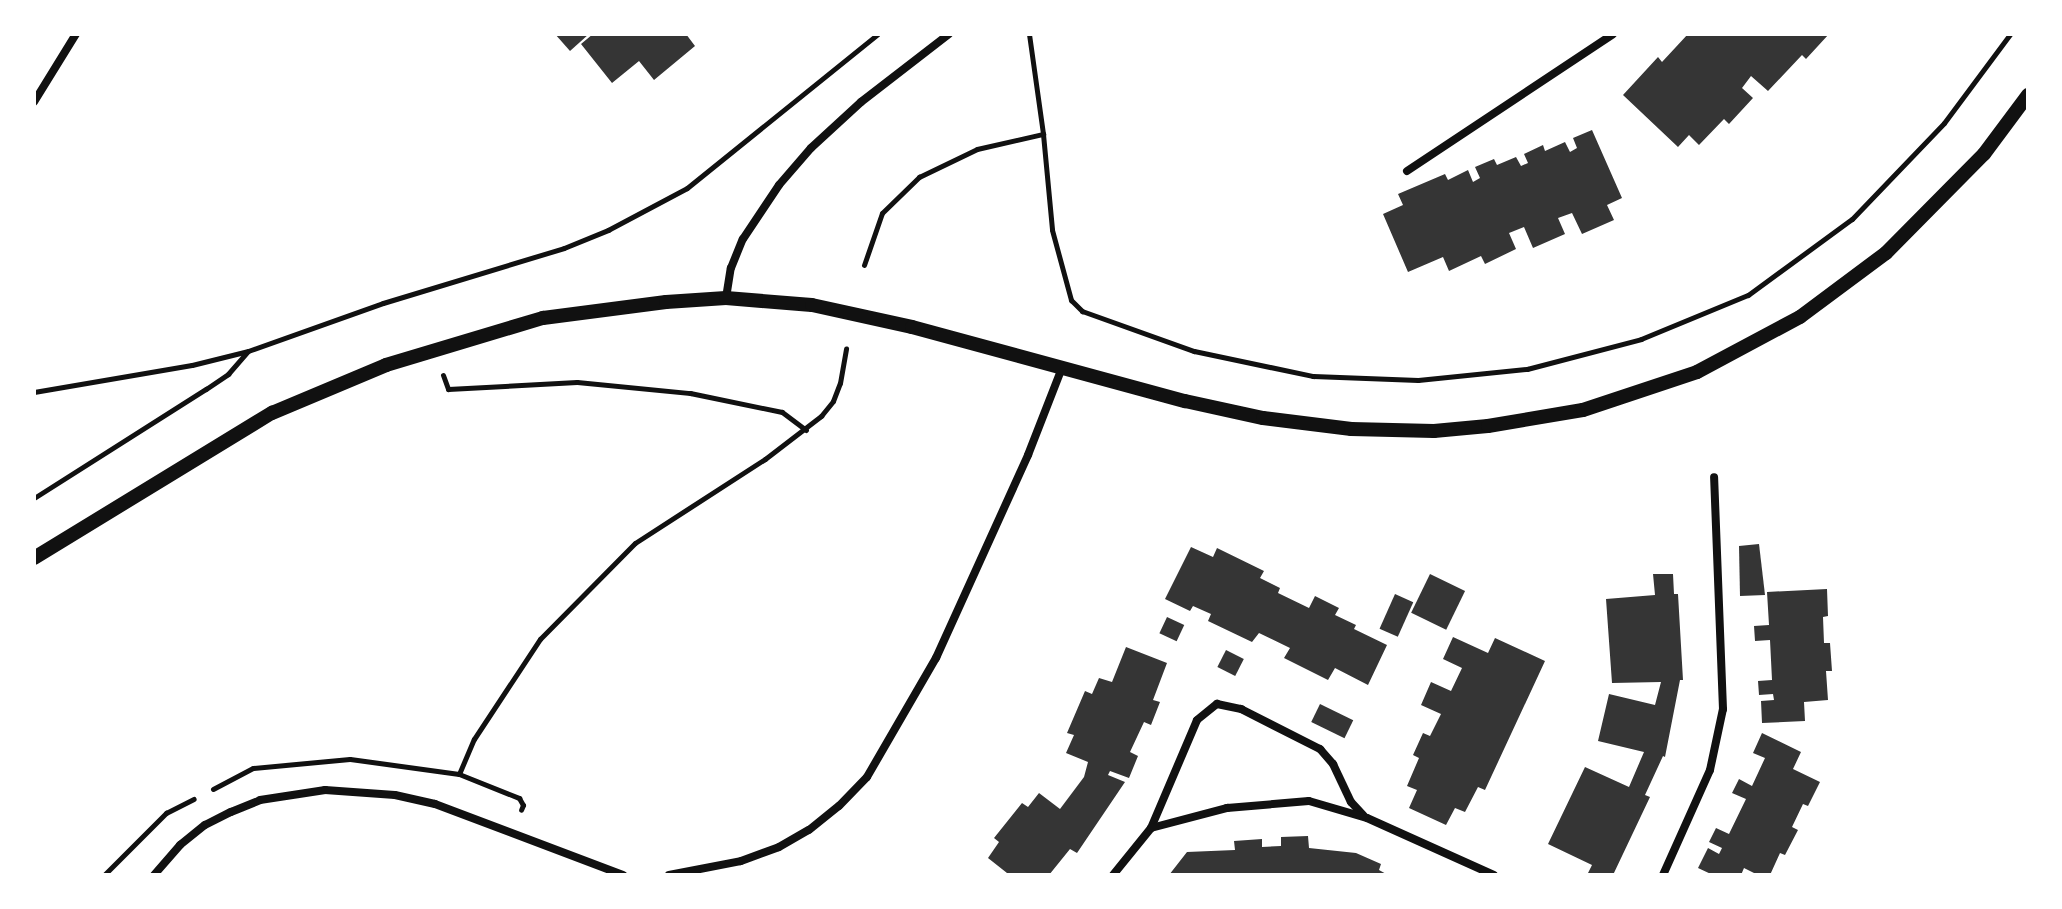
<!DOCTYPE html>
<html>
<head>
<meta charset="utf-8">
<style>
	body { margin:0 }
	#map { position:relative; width:2062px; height:909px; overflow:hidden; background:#fff; font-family:Barlow,sans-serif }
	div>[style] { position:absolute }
	.building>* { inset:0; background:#353535; transform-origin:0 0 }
	.path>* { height:5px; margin:-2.5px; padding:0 2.5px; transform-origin:2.5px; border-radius:2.5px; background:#111 }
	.minor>* { height:8px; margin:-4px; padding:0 4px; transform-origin:4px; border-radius:4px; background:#111 }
	.tertiary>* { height:14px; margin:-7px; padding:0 7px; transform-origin:7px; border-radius:7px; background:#111 }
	span { translate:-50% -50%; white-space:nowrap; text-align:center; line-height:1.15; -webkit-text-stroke:7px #fff; paint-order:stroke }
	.frame { position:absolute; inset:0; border:36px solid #fff; pointer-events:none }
</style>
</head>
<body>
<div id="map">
	<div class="building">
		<div style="clip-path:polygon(555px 34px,589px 34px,570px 51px)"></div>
		<div style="clip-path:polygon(593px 34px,686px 34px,695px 46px,654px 80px,639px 61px,612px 83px,581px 44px)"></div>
		<div style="clip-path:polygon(1688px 34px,1829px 34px,1806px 59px,1802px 55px,1768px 91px,1751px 76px,1742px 88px,1753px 98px,1729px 124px,1724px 119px,1699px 145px,1689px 135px,1678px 147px,1623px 95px,1658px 57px,1662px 62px)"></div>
		<div style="clip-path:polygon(1592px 130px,1622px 198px,1607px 205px,1614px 220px,1582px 234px,1572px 213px,1558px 218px,1565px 234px,1533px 248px,1524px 227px,1509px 233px,1516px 249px,1485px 264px,1481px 256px,1449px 271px,1443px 257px,1408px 272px,1383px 214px,1403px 205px,1398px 194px,1445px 174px,1448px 180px,1468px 170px,1473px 182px,1480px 178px,1475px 167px,1494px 159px,1497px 165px,1516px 157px,1521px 166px,1528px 163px,1524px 154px,1543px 145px,1545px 151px,1565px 142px,1570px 152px,1577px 148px,1573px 138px)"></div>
		<div style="clip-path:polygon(1759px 544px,1765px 595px,1740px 596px,1739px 546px)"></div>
		<div style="clip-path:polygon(1191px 547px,1213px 557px,1217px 548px,1264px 571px,1260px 578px,1280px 588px,1278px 593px,1309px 608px,1315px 596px,1339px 608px,1335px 615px,1356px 625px,1354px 629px,1387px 645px,1368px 685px,1335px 668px,1328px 680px,1284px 658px,1290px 648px,1259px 633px,1252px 642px,1208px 621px,1211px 614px,1193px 606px,1190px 611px,1165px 599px)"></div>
		<div style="left:1430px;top:574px;width:39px;height:43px;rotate:26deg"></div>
		<div style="clip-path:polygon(1653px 574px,1673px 574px,1674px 594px,1678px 594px,1683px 680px,1680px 680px,1665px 757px,1663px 756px,1645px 795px,1650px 797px,1613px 875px,1587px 875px,1592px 865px,1548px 844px,1585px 767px,1629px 787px,1644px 752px,1598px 741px,1609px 694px,1655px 705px,1661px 682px,1612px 683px,1606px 599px,1655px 595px)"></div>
		<div style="clip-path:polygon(1827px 589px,1828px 616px,1823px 617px,1824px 643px,1830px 643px,1832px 671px,1826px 671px,1828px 700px,1804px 702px,1805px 721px,1762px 723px,1761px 701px,1774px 700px,1773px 694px,1759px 695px,1758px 681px,1772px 680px,1770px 640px,1755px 641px,1754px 626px,1769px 625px,1767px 592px)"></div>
		<div style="left:1395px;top:594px;width:20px;height:38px;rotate:24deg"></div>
		<div style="left:1167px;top:617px;width:19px;height:18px;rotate:25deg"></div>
		<div style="clip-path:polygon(1453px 637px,1488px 653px,1495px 638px,1545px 661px,1485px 790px,1478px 787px,1465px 812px,1455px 808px,1446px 825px,1409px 808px,1417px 790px,1407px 786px,1419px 758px,1413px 755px,1423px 733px,1430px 736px,1441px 714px,1421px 705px,1431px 682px,1451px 691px,1462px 668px,1443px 659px)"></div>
		<div style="clip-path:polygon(1126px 647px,1167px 663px,1153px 700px,1160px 702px,1151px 725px,1144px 722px,1130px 752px,1138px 756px,1129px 778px,1110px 771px,1108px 775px,1125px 782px,1077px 853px,1070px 849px,1049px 875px,1005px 875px,1007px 873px,988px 858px,999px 842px,994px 838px,1022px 803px,1028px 807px,1039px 793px,1060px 809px,1084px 777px,1088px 762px,1066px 753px,1074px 735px,1067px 733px,1085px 691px,1092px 694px,1099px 678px,1112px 682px)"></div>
		<div style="left:1226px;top:650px;width:20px;height:19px;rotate:27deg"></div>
		<div style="left:1320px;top:704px;width:37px;height:20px;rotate:26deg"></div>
		<div style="clip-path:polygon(1762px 733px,1801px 752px,1793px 769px,1820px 782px,1808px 806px,1803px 804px,1792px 827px,1798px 830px,1785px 855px,1780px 853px,1770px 875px,1758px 875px,1744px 868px,1741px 875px,1713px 875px,1698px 868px,1708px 848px,1719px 854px,1722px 848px,1709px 842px,1716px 828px,1729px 834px,1746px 799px,1732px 793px,1739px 779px,1752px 786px,1765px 758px,1753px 753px)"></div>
		<div style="clip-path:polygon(1308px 836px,1309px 848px,1356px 853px,1381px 864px,1379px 870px,1388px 875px,1169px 875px,1187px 852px,1235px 850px,1234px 841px,1262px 839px,1262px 847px,1281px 846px,1281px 837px)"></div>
	</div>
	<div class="path">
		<div style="left:1029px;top:34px;width:101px;rotate:82deg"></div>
		<div style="left:1043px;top:134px;width:96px;rotate:84.6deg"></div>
		<div style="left:1052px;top:230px;width:73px;rotate:74.8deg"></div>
		<div style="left:1071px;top:300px;width:16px;rotate:45deg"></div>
		<div style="left:1082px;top:311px;width:119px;rotate:19.7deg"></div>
		<div style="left:1194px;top:351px;width:122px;rotate:11.9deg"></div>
		<div style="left:1313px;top:376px;width:105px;rotate:2.2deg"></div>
		<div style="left:1418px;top:380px;width:110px;rotate:-5.8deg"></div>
		<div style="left:1527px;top:369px;width:118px;rotate:-14.7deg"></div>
		<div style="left:1641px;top:339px;width:116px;rotate:-22.4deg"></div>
		<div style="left:1748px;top:295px;width:129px;rotate:-36.2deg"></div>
		<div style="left:1852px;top:219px;width:133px;rotate:-46.2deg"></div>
		<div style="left:1944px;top:123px;width:111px;rotate:-53.4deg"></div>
		<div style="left:864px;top:265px;width:55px;rotate:-70.9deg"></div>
		<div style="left:882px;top:213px;width:52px;rotate:-44.2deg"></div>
		<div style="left:919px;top:177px;width:64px;rotate:-25.8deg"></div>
		<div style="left:977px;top:149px;width:68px;rotate:-12.8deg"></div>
		<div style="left:443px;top:375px;width:15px;rotate:70deg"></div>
		<div style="left:448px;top:389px;width:129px;rotate:-3.1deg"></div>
		<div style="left:577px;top:382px;width:114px;rotate:5.6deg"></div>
		<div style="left:690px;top:393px;width:94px;rotate:11.7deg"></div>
		<div style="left:782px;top:412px;width:30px;rotate:37deg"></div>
		<div style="left:34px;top:392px;width:160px;rotate:-9.7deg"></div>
		<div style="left:192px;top:365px;width:58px;rotate:-14deg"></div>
		<div style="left:248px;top:351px;width:143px;rotate:-19.6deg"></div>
		<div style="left:383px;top:303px;width:189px;rotate:-16.9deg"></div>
		<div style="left:564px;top:248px;width:48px;rotate:-22.2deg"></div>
		<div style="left:608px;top:230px;width:89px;rotate:-28deg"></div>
		<div style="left:687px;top:188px;width:245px;rotate:-38.9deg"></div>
		<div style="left:34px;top:498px;width:204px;rotate:-32.4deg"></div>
		<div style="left:206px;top:389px;width:27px;rotate:-34deg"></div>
		<div style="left:228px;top:374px;width:29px;rotate:-49deg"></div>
		<div style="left:459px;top:774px;width:38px;rotate:-67deg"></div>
		<div style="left:474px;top:739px;width:120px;rotate:-56.6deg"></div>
		<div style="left:540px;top:639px;width:135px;rotate:-45.3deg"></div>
		<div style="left:635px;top:543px;width:155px;rotate:-32.9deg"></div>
		<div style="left:765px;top:459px;width:71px;rotate:-37.5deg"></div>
		<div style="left:821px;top:416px;width:19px;rotate:-51deg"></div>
		<div style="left:833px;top:401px;width:19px;rotate:-69deg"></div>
		<div style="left:840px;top:383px;width:35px;rotate:-80deg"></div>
		<div style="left:213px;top:789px;width:45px;rotate:-27.7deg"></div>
		<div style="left:253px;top:768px;width:97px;rotate:-5.3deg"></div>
		<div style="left:350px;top:759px;width:110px;rotate:7.8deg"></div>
		<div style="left:459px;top:774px;width:65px;rotate:21.8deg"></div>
		<div style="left:519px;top:798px;width:8px;rotate:60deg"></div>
		<div style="left:523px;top:805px;width:5px;rotate:112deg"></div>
		<div style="left:104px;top:875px;width:88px;rotate:-45deg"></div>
		<div style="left:166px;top:813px;width:31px;rotate:-27deg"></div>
	</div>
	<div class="minor">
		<div style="left:34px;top:102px;width:80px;rotate:-58.3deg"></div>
		<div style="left:1407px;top:171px;width:247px;rotate:-33.6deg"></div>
		<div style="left:726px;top:298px;width:30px;rotate:-81deg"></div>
		<div style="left:731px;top:268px;width:31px;rotate:-68deg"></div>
		<div style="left:743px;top:239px;width:65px;rotate:-56.3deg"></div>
		<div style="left:779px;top:185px;width:49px;rotate:-49.1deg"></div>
		<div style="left:811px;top:148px;width:68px;rotate:-42.6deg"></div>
		<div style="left:861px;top:102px;width:111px;rotate:-37.7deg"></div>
		<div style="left:1151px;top:828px;width:117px;rotate:-66.9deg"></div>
		<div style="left:1197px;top:720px;width:26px;rotate:-39deg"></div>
		<div style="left:1217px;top:704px;width:25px;rotate:12deg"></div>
		<div style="left:1241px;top:709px;width:89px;rotate:26.9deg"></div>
		<div style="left:1320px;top:749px;width:20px;rotate:49deg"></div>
		<div style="left:1333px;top:764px;width:42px;rotate:64.7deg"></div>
		<div style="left:1351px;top:802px;width:18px;rotate:47deg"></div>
		<div style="left:154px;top:875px;width:40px;rotate:-49deg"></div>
		<div style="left:180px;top:845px;width:32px;rotate:-39deg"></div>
		<div style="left:205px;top:825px;width:29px;rotate:-27deg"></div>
		<div style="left:231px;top:812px;width:31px;rotate:-22deg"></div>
		<div style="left:260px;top:800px;width:66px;rotate:-8.7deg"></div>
		<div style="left:325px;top:790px;width:70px;rotate:4.1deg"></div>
		<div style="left:395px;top:795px;width:41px;rotate:12.7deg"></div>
		<div style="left:435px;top:804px;width:201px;rotate:20.7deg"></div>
		<div style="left:669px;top:875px;width:73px;rotate:-11deg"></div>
		<div style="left:741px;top:861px;width:40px;rotate:-20.2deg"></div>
		<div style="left:779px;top:847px;width:34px;rotate:-30deg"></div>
		<div style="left:809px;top:830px;width:38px;rotate:-39deg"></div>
		<div style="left:839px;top:806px;width:40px;rotate:-46deg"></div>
		<div style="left:867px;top:777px;width:138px;rotate:-59.9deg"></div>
		<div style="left:936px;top:658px;width:223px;rotate:-65.6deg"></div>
		<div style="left:1028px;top:455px;width:93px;rotate:-68.7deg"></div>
		<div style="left:1113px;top:875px;width:60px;rotate:-51deg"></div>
		<div style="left:1151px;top:828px;width:79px;rotate:-14.7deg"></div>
		<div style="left:1227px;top:808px;width:82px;rotate:-4.9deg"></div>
		<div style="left:1309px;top:801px;width:60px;rotate:16.3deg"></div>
		<div style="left:1367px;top:818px;width:139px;rotate:24.2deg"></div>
		<div style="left:1663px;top:875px;width:115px;rotate:-65.9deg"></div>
		<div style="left:1710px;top:770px;width:62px;rotate:-78deg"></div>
		<div style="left:1723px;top:709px;width:232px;rotate:-92.2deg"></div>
	</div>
	<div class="tertiary">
		<div style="left:34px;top:558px;width:279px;rotate:-31.4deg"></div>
		<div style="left:272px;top:413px;width:124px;rotate:-22.8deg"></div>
		<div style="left:386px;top:365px;width:164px;rotate:-16.7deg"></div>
		<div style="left:543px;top:318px;width:124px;rotate:-7.4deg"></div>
		<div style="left:666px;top:302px;width:60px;rotate:-3.8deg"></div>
		<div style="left:726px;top:298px;width:86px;rotate:4.7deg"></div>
		<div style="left:812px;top:305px;width:102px;rotate:12.4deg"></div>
		<div style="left:912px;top:327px;width:283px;rotate:15.2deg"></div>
		<div style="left:1185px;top:401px;width:80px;rotate:12.3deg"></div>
		<div style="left:1263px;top:418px;width:89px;rotate:7.1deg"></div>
		<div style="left:1351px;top:429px;width:83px;rotate:1.4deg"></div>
		<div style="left:1434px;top:431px;width:54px;rotate:-5.3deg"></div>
		<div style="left:1488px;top:426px;width:96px;rotate:-9.6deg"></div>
		<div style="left:1583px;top:410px;width:120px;rotate:-18.4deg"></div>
		<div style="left:1697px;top:372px;width:117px;rotate:-28.1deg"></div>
		<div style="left:1800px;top:317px;width:107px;rotate:-36.7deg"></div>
		<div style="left:1886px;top:253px;width:139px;rotate:-45.3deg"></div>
		<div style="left:1984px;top:154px;width:74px;rotate:-53.3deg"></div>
	</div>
	<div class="frame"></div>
</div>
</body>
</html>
